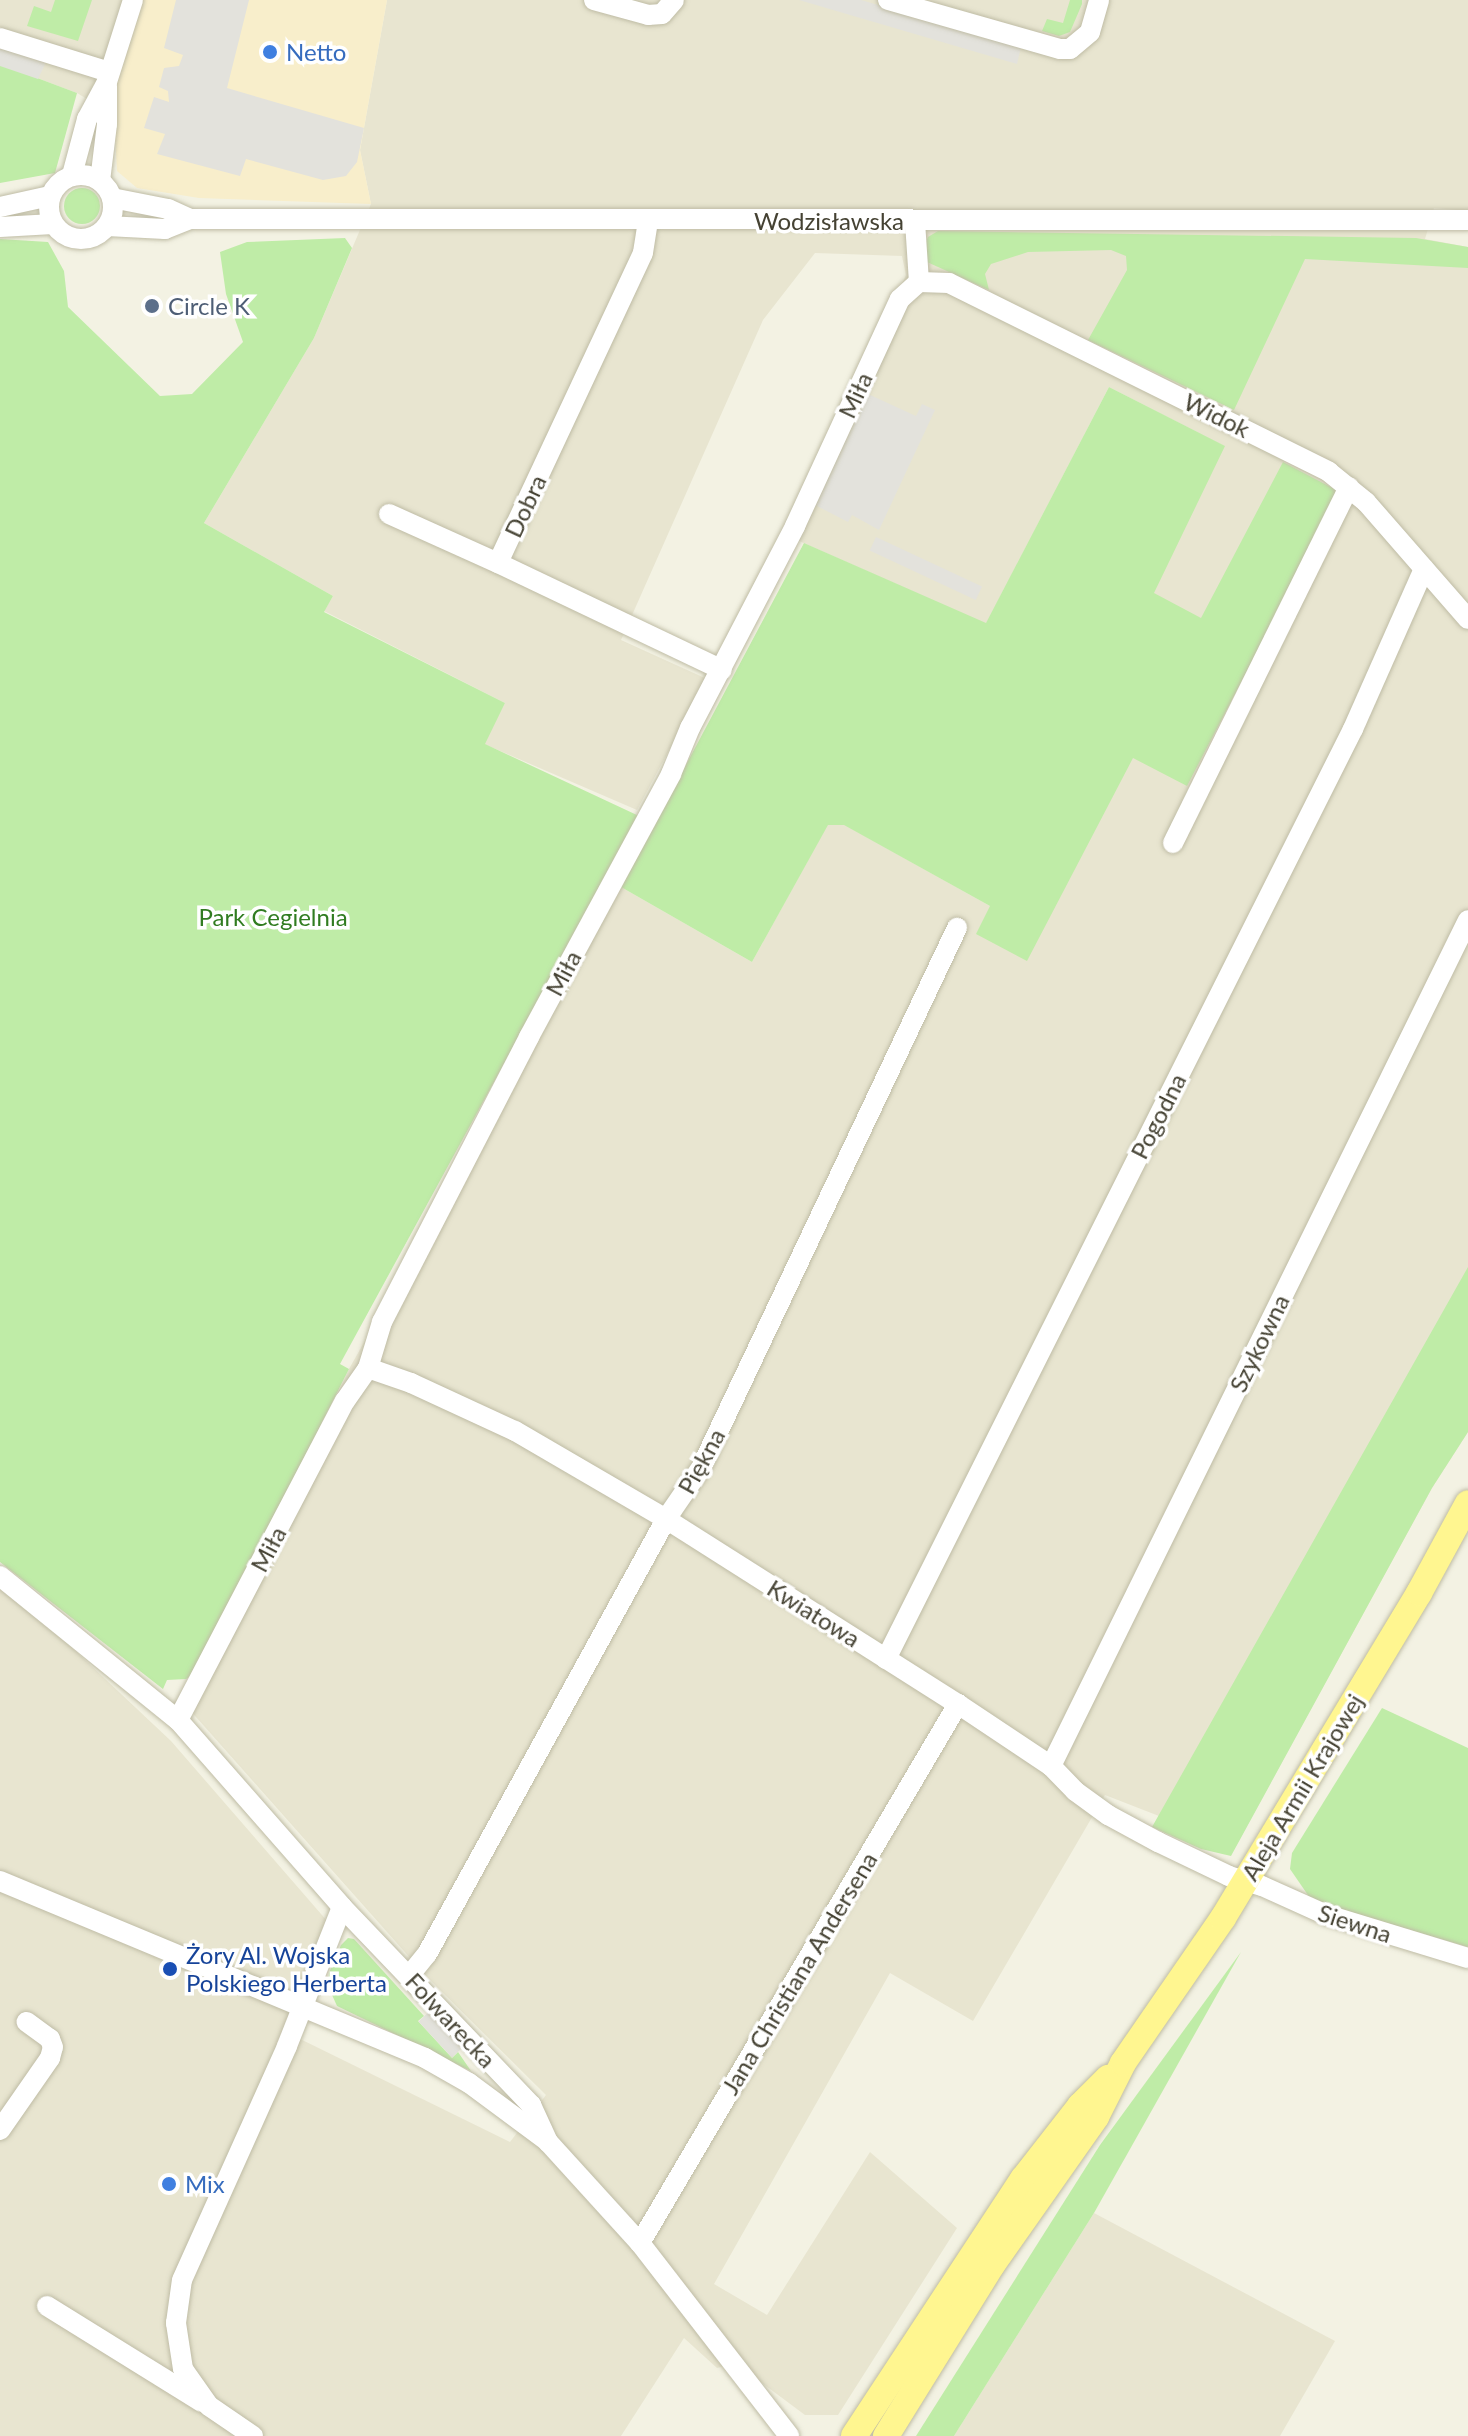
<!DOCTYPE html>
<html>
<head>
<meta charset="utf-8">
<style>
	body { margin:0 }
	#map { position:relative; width:1468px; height:2436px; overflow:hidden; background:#f3f2e3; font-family:Lato,sans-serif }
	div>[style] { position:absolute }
	.residential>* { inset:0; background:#e8e5d0 }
	.commercial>* { inset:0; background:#f8eecb }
	.green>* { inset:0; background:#bfeca7 }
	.round { border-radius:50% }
	.parking>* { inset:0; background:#e3e2dc; transform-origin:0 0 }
	.roads { filter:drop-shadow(0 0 2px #bfbca5) drop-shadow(0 0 2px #bfbca5) }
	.minor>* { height:20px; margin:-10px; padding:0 10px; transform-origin:10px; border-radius:10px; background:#fff }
	.minor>.ring { margin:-10px; padding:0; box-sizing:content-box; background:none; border:20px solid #fff; border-radius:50% }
	.major>* { height:26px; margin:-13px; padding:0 13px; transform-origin:13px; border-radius:13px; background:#fff690 }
	.dots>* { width:22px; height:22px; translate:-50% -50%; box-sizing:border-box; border:4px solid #fff; border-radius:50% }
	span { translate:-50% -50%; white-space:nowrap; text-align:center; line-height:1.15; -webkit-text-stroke:7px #fff; paint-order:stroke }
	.shop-label { font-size:24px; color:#366cbe }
	.left { translate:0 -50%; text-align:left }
	.street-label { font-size:24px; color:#454233 }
	.service-label { font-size:24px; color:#4e5e75 }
	.park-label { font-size:24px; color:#317c21 }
	.transit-label { font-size:24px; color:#164399 }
</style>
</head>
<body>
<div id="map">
	<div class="residential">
		<div style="clip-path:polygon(0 0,141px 0,92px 102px,77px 93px,0 64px)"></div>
		<div style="clip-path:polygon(387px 0,1468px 0,1468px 211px,1434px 208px,1425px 239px,1468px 247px,1468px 1432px,1432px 1488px,1236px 1846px,1105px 1795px,973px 2021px,890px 1973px,714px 2284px,767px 2315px,870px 2152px,957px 2228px,838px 2415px,805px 2415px,735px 2363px,717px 2368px,684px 2338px,621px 2436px,0 2436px,0 1580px,171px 1741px,328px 1922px,290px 2034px,510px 2142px,546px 2095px,427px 1977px,188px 1708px,349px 1369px,621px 887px,752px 962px,828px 824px,845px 825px,990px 906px,1224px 446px,1109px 387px,986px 624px,790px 537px,906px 275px,902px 256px,815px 253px,763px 320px,621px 640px,707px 679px,637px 810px,484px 744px,505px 703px,324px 611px,333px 596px,204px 523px,314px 338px,371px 204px,360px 150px)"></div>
		<div style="clip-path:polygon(1094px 2213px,1335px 2341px,1280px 2436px,954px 2436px)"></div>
	</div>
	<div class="commercial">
		<div style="clip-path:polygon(141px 0,387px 0,360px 150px,371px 204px,199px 198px,137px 188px,117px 171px,112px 78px)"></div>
	</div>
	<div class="green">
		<div style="clip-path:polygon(55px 0,92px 0,78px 41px,27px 26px,34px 6px,51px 12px)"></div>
		<div style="clip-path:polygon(1070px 0,1082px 0,1082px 4px,1070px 32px,1059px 36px,1042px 31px,1047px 19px,1063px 23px)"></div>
		<div style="clip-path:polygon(0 64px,77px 93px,55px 173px,0 183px)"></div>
		<div class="round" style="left:64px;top:188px;width:36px;height:36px"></div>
		<div style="clip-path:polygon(938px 231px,1416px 238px,1468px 247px,1468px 268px,1305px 259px,1234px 410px,1088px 340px,1127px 270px,1126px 256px,1111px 250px,1028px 252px,991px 264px,985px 274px,989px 290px,927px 262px,923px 248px,928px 237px)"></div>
		<div style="clip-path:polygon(345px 238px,352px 248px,314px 338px,204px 523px,333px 596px,324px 612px,505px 703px,485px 744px,639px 816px,340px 1364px,349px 1369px,196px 1672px,186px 1679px,167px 1680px,163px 1689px,0 1562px,0 239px,48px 242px,64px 271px,68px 307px,160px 396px,192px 394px,243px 342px,226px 294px,220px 252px,247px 242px)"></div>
		<div style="clip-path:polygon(1109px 387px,1225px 446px,1154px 593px,1201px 618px,1283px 462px,1340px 492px,1187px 786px,1133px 758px,1027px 961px,976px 934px,990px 906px,844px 825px,828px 825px,752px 962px,621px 887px,804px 543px,986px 623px)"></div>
		<div style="clip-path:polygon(1468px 1267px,1468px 1432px,1432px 1488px,1231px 1856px,1201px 1849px,1152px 1827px)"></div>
		<div style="clip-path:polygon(1382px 1708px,1468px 1748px,1468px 1947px,1312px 1901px,1290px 1869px,1292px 1853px)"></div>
		<div style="clip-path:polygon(348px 1938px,354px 1939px,424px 2016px,418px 2021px,452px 2058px,458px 2052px,471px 2071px,337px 2006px,328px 1986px,329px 1973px,341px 1945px)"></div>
		<div style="clip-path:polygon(1241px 1952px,1094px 2213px,954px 2436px,916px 2436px,1100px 2145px)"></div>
	</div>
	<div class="parking">
		<div style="clip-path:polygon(176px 0,249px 0,227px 88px,364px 128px,357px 162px,346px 176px,323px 180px,246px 159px,240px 176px,157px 154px,165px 134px,144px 128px,154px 97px,169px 102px,168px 91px,159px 87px,164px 68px,179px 66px,183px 55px,164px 48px)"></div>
		<div style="clip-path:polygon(799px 0,861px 0,1021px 47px,1017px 64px)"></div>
		<div style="clip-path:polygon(0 45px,47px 60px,38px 79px,0 66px)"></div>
		<div style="clip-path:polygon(868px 394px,916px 416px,922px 404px,935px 410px,879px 530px,852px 515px,848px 522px,815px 505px)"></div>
		<div style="left:876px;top:537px;width:117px;height:15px;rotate:25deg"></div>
		<div style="left:431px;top:2010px;width:49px;height:17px;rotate:47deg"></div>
	</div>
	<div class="roads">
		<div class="minor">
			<div style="left:594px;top:0;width:56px;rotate:15.5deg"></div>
			<div style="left:648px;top:15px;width:14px;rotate:-4deg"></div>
			<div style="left:662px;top:14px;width:18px;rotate:-49deg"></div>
			<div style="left:888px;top:0;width:179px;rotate:15.9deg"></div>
			<div style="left:1060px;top:49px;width:10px"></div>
			<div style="left:1070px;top:49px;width:26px;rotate:-40deg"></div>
			<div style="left:1090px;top:32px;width:33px;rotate:-74deg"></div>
			<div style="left:0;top:38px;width:114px;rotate:17.3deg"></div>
			<div class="ring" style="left:49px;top:175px;width:44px;height:44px"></div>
			<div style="left:72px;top:175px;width:58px;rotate:-75deg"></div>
			<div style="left:87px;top:119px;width:42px;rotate:-61.6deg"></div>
			<div style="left:107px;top:82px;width:86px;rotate:-72.4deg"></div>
			<div style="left:100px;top:181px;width:57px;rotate:-83deg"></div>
			<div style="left:107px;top:124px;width:38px;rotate:-90deg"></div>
			<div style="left:112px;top:198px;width:57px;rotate:11.1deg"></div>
			<div style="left:168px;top:209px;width:24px;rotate:24deg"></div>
			<div style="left:0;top:207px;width:51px;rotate:-12.4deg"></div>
			<div style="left:648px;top:221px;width:32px;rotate:99deg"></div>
			<div style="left:643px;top:253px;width:342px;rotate:115.1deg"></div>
			<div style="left:498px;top:563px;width:248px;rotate:25.5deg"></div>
			<div style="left:107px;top:226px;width:58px;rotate:3deg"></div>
			<div style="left:165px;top:229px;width:27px;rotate:-22deg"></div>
			<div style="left:190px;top:219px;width:1278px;rotate:0.04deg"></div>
			<div style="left:0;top:227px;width:53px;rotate:-3.2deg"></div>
			<div style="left:919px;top:282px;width:30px;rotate:2deg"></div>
			<div style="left:949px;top:283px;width:424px;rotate:26.4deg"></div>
			<div style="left:1329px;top:472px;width:48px;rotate:39deg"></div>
			<div style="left:1366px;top:502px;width:155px;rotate:48.9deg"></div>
			<div style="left:389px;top:514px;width:120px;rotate:24.2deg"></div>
			<div style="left:1173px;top:843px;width:397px;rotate:-63.7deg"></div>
			<div style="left:368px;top:1368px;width:46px;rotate:19.2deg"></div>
			<div style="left:411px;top:1383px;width:115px;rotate:24.8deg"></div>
			<div style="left:515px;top:1431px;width:175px;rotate:30.2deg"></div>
			<div style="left:666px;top:1519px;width:346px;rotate:32.4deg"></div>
			<div style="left:958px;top:1704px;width:112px;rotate:33.7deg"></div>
			<div style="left:1051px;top:1766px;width:35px;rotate:46deg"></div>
			<div style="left:1075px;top:1791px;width:41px;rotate:36deg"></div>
			<div style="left:1108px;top:1815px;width:57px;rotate:28.4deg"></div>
			<div style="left:1158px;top:1842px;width:79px;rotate:25.6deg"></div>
			<div style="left:1229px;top:1876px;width:34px;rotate:17deg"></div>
			<div style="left:1262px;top:1886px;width:68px;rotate:24.3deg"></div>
			<div style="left:1324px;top:1914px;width:151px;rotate:17deg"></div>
			<div style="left:0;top:1576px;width:229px;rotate:39deg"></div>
			<div style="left:178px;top:1720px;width:249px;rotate:48.7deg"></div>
			<div style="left:342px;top:1907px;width:274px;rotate:46.3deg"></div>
			<div style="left:531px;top:2105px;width:41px;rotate:65.3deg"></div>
			<div style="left:548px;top:2142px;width:137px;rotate:47.7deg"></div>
			<div style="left:640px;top:2243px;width:244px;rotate:52.3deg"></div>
			<div style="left:886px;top:1659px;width:1041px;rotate:-63.34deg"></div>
			<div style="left:1353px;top:729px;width:175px;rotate:-66.1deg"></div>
			<div style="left:178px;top:1720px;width:360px;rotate:-62.4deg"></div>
			<div style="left:345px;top:1401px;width:40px;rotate:-55.1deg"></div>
			<div style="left:368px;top:1368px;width:48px;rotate:-73.1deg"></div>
			<div style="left:382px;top:1322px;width:321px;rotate:-62.7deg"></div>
			<div style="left:529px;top:1037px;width:299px;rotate:-61.6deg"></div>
			<div style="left:671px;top:774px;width:50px;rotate:-67.6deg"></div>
			<div style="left:690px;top:728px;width:228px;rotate:-62.5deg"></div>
			<div style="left:795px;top:526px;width:250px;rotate:-65.2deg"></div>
			<div style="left:900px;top:299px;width:25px;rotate:-42deg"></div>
			<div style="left:919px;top:282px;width:61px;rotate:-93.8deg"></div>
			<div style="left:1051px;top:1766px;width:943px;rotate:-63.76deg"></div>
			<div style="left:0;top:1881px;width:460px;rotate:22.6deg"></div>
			<div style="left:425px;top:2058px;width:51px;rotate:29.6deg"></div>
			<div style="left:469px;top:2083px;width:97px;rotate:36.6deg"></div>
			<div style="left:409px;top:1976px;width:28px;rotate:-51deg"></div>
			<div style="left:427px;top:1954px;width:496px;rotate:-61.2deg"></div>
			<div style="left:666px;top:1519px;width:62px;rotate:-55.5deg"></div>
			<div style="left:701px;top:1468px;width:598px;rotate:-64.64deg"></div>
			<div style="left:0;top:2130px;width:88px;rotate:-55.2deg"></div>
			<div style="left:50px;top:2058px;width:11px;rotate:-75deg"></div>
			<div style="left:53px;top:2047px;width:9px;rotate:-111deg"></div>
			<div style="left:50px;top:2039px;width:29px;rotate:-144deg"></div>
			<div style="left:640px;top:2243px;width:626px;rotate:-59.46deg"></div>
			<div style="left:47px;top:2306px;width:182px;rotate:31.8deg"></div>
			<div style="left:253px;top:2436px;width:53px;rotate:-145.7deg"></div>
			<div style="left:209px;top:2406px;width:45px;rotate:-125.1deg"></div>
			<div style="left:183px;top:2369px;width:47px;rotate:-98.7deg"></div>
			<div style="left:176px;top:2323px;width:43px;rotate:-82.1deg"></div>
			<div style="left:182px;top:2280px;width:256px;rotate:-65.8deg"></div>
			<div style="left:287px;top:2046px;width:149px;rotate:-68.4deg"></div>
		</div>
		<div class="major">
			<div style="left:854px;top:2436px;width:308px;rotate:-56.7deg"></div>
			<div style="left:1023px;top:2179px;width:93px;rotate:-52deg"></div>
			<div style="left:1080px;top:2106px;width:40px;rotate:-45deg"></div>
			<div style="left:886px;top:2436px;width:201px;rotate:-58.2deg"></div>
			<div style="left:992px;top:2265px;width:181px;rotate:-54.9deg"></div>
			<div style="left:1096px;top:2117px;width:60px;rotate:-63.4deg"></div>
			<div style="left:1123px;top:2063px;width:176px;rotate:-55.4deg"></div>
			<div style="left:1223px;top:1918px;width:380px;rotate:-58.9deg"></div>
			<div style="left:1419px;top:1593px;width:102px;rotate:-61.4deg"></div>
		</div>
	</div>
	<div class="dots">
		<div style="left:270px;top:52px;background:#3f7fe0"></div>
		<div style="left:152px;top:306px;background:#5c6f8a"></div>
		<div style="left:170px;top:1969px;background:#1a4fb4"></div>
		<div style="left:169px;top:2184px;background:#3f7fe0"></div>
	</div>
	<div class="shop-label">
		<span class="left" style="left:286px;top:52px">Netto</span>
		<span class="left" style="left:185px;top:2184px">Mix</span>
	</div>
	<div class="street-label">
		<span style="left:829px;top:221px">Wodzisławska</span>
		<span style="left:855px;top:395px;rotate:-65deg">Miła</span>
		<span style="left:1217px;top:415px;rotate:26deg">Widok</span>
		<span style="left:525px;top:506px;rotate:-65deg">Dobra</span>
		<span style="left:563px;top:973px;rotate:-62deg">Miła</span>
		<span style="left:1158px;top:1116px;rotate:-63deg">Pogodna</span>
		<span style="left:1259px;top:1343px;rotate:-64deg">Szykowna</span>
		<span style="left:701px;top:1461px;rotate:-61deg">Piękna</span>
		<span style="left:268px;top:1549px;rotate:-62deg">Miła</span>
		<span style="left:814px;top:1613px;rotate:32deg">Kwiatowa</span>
		<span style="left:1302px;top:1787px;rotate:-59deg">Aleja Armii Krajowej</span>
		<span style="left:1355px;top:1923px;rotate:18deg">Siewna</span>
		<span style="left:799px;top:1973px;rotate:-59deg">Jana Christiana Andersena</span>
		<span style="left:451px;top:2020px;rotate:47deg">Folwarecka</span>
	</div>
	<div class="service-label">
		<span class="left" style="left:168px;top:306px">Circle K</span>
	</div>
	<div class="park-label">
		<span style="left:273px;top:917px">Park Cegielnia</span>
	</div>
	<div class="transit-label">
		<span class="left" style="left:186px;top:1969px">Żory Al. Wojska<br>Polskiego Herberta</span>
	</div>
</div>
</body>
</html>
